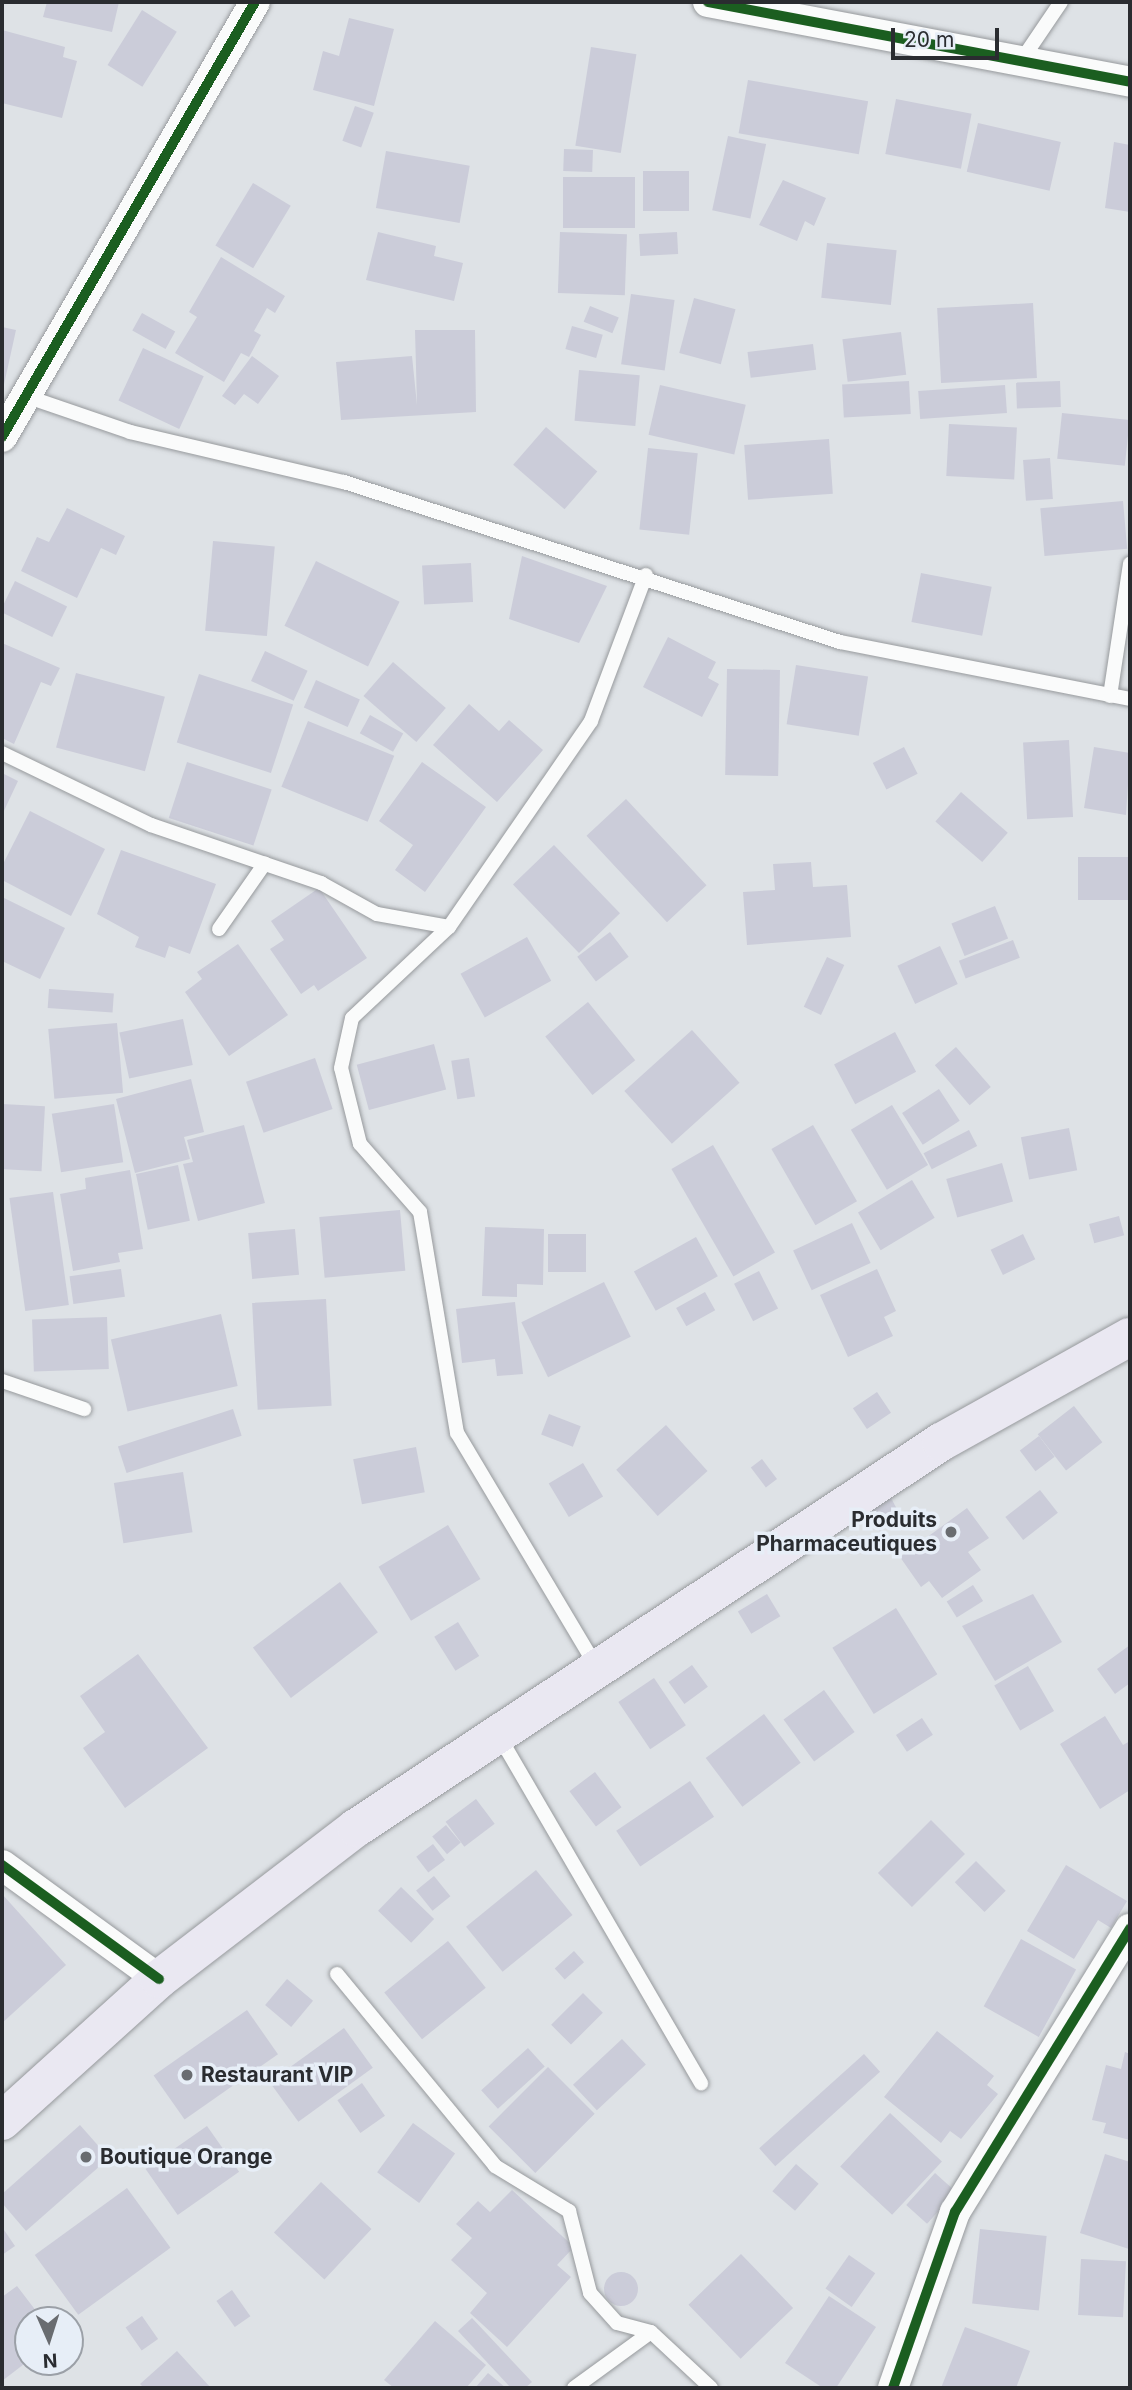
<!DOCTYPE html>
<html>
<head>
<meta charset="utf-8">
<style>
	body { margin:0 }
	#map { position:relative; width:1132px; height:2390px; overflow:hidden; background:#dee2e6; font-family:Inter,sans-serif }
	div>[style] { position:absolute }
	.building>* { inset:0; background:#cbccd9; transform-origin:0 0 }
	.round { border-radius:50% }
	.roads { filter:drop-shadow(0 0 2px #979a9d) drop-shadow(0 0 2px #979a9d) }
	.service>* { height:14px; margin:-7px; padding:0 7px; transform-origin:7px; border-radius:7px; background:#fafbfb }
	.minor>* { height:30px; margin:-15px; padding:0 15px; transform-origin:15px; border-radius:15px; background:#fafbfb }
	.trunk>* { height:38px; margin:-19px; padding:0 19px; transform-origin:19px; border-radius:19px; background:#eae8f2 }
	.cycleway>* { height:10px; margin:-5px; padding:0 5px; transform-origin:5px; border-radius:5px; background:#1b5e20 }
	.dots>* { width:19px; height:19px; translate:-50% -50%; box-sizing:border-box; border:4px solid #e7eef7; border-radius:50% }
	span { translate:-50% -50%; white-space:nowrap; text-align:center; line-height:1.15; -webkit-text-stroke:7px #e7eef7; paint-order:stroke }
	.poi-label { font-size:21px; color:#2a2c30; font-weight:700 }
	.right { translate:-100% -50%; text-align:right }
	.left { translate:0 -50%; text-align:left }
	.frame { position:absolute; inset:0; border:4px solid #2a2c30; pointer-events:none }
	.north { position:absolute; left:14px; top:2306px; width:70px; height:70px; box-sizing:border-box; background:#e7eef7; border:2px solid #9ba0a7; border-radius:50%; rotate:177deg; font-size:19px; font-weight:700; line-height:28px; text-align:center; color:#2a2c30 }
	.north::after { content:''; display:block; margin:auto; width:24px; height:32px; background:#696c70; clip-path:polygon(50% 0,100% 100%,50% 72%,0 100%) }
	.scale { position:absolute; left:891px; top:28px; width:108px; height:32px; box-sizing:border-box; border:4px solid #2a2c30; border-top:0; padding-left:9px; font-size:21px; line-height:24px; white-space:nowrap; color:#2a2c30; -webkit-text-stroke:5px #e7eef7; paint-order:stroke }
</style>
</head>
<body>
<div id="map">
	<div class="building">
		<div style="clip-path:polygon(47px 2px,119px 2px,112px 32px,43px 17px)"></div>
		<div style="left:142px;top:10px;width:41px;height:65px;rotate:32deg"></div>
		<div style="clip-path:polygon(349px 18px,394px 29px,374px 106px,313px 90px,323px 51px,339px 56px)"></div>
		<div style="clip-path:polygon(2px 30px,65px 47px,63px 57px,77px 61px,62px 118px,2px 103px)"></div>
		<div style="left:591px;top:47px;width:46px;height:100px;rotate:9deg"></div>
		<div style="left:748px;top:80px;width:122px;height:54px;rotate:10deg"></div>
		<div style="left:896px;top:99px;width:77px;height:56px;rotate:11deg"></div>
		<div style="left:355px;top:106px;width:20px;height:37px;rotate:20deg"></div>
		<div style="left:978px;top:123px;width:85px;height:50px;rotate:13deg"></div>
		<div style="left:728px;top:136px;width:39px;height:76px;rotate:12deg"></div>
		<div style="clip-path:polygon(1114px 142px,1130px 145px,1130px 212px,1105px 208px)"></div>
		<div style="left:564px;top:149px;width:29px;height:22px;rotate:2deg"></div>
		<div style="left:386px;top:151px;width:85px;height:58px;rotate:10deg"></div>
		<div style="left:643px;top:171px;width:46px;height:40px"></div>
		<div style="left:563px;top:177px;width:72px;height:51px"></div>
		<div style="clip-path:polygon(783px 180px,826px 198px,814px 226px,805px 221px,797px 241px,759px 225px)"></div>
		<div style="left:253px;top:183px;width:44px;height:73px;rotate:31deg"></div>
		<div style="clip-path:polygon(378px 232px,436px 246px,434px 256px,463px 263px,454px 301px,366px 280px)"></div>
		<div style="left:560px;top:232px;width:67px;height:61px;rotate:2deg"></div>
		<div style="left:677px;top:232px;width:22px;height:38px;rotate:87deg"></div>
		<div style="left:827px;top:243px;width:70px;height:55px;rotate:6deg"></div>
		<div style="clip-path:polygon(221px 257px,285px 296px,275px 313px,267px 308px,254px 331px,261px 335px,249px 357px,241px 353px,224px 382px,175px 353px,197px 317px,189px 312px)"></div>
		<div style="left:631px;top:294px;width:44px;height:71px;rotate:8deg"></div>
		<div style="left:694px;top:298px;width:43px;height:57px;rotate:15deg"></div>
		<div style="left:1033px;top:303px;width:75px;height:96px;rotate:87deg"></div>
		<div style="left:590px;top:306px;width:31px;height:17px;rotate:22deg"></div>
		<div style="left:142px;top:313px;width:38px;height:20px;rotate:29deg"></div>
		<div style="left:572px;top:326px;width:32px;height:24px;rotate:16deg"></div>
		<div style="clip-path:polygon(2px 327px,16px 330px,3px 389px,2px 388px)"></div>
		<div style="clip-path:polygon(415px 330px,475px 330px,476px 412px,341px 420px,336px 362px,412px 356px,417px 405px)"></div>
		<div style="left:901px;top:332px;width:43px;height:59px;rotate:83deg"></div>
		<div style="left:813px;top:344px;width:26px;height:66px;rotate:83deg"></div>
		<div style="left:143px;top:348px;width:67px;height:58px;rotate:25deg"></div>
		<div style="clip-path:polygon(252px 356px,279px 376px,258px 404px,244px 394px,235px 405px,222px 396px)"></div>
		<div style="left:579px;top:370px;width:61px;height:51px;rotate:5deg"></div>
		<div style="left:909px;top:381px;width:33px;height:67px;rotate:87deg"></div>
		<div style="left:1060px;top:381px;width:26px;height:44px;rotate:88deg"></div>
		<div style="left:660px;top:385px;width:88px;height:51px;rotate:13deg"></div>
		<div style="left:1005px;top:385px;width:28px;height:87px;rotate:86deg"></div>
		<div style="left:1062px;top:413px;width:68px;height:46px;rotate:6deg"></div>
		<div style="left:949px;top:424px;width:68px;height:52px;rotate:3deg"></div>
		<div style="left:546px;top:427px;width:68px;height:50px;rotate:41deg"></div>
		<div style="left:829px;top:439px;width:55px;height:85px;rotate:86deg"></div>
		<div style="left:648px;top:448px;width:50px;height:82px;rotate:6deg"></div>
		<div style="left:1050px;top:458px;width:41px;height:27px;rotate:86deg"></div>
		<div style="left:1123px;top:501px;width:48px;height:83px;rotate:85deg"></div>
		<div style="clip-path:polygon(67px 508px,125px 536px,116px 555px,101px 548px,77px 598px,21px 571px,37px 537px,49px 542px)"></div>
		<div style="left:213px;top:541px;width:62px;height:90px;rotate:5deg"></div>
		<div style="clip-path:polygon(522px 556px,607px 586px,579px 643px,509px 619px)"></div>
		<div style="left:316px;top:561px;width:93px;height:72px;rotate:26deg"></div>
		<div style="left:471px;top:563px;width:39px;height:49px;rotate:87deg"></div>
		<div style="left:921px;top:573px;width:72px;height:50px;rotate:11deg"></div>
		<div style="left:15px;top:581px;width:58px;height:34px;rotate:26deg"></div>
		<div style="clip-path:polygon(668px 637px,716px 662px,708px 678px,719px 684px,702px 717px,643px 687px)"></div>
		<div style="clip-path:polygon(2px 643px,60px 668px,51px 686px,41px 682px,14px 744px,2px 738px)"></div>
		<div style="left:265px;top:651px;width:47px;height:33px;rotate:25deg"></div>
		<div style="left:393px;top:662px;width:70px;height:45px;rotate:41deg"></div>
		<div style="left:796px;top:665px;width:73px;height:60px;rotate:9deg"></div>
		<div style="left:727px;top:669px;width:53px;height:106px;rotate:1deg"></div>
		<div style="left:76px;top:673px;width:92px;height:77px;rotate:15deg"></div>
		<div style="left:199px;top:674px;width:99px;height:72px;rotate:18deg"></div>
		<div style="left:316px;top:680px;width:48px;height:30px;rotate:24deg"></div>
		<div style="clip-path:polygon(469px 704px,499px 731px,509px 720px,543px 750px,497px 802px,433px 745px)"></div>
		<div style="left:370px;top:715px;width:38px;height:21px;rotate:29deg"></div>
		<div style="left:308px;top:721px;width:93px;height:71px;rotate:22deg"></div>
		<div style="left:1069px;top:740px;width:77px;height:46px;rotate:87deg"></div>
		<div style="left:904px;top:747px;width:30px;height:35px;rotate:63deg"></div>
		<div style="clip-path:polygon(1094px 747px,1130px 753px,1126px 815px,1084px 808px)"></div>
		<div style="left:187px;top:762px;width:89px;height:59px;rotate:18deg"></div>
		<div style="clip-path:polygon(422px 762px,486px 807px,425px 892px,395px 870px,413px 845px,379px 821px)"></div>
		<div style="clip-path:polygon(2px 773px,18px 781px,2px 815px)"></div>
		<div style="left:961px;top:792px;width:62px;height:39px;rotate:41deg"></div>
		<div style="left:626px;top:799px;width:118px;height:54px;rotate:47deg"></div>
		<div style="clip-path:polygon(30px 811px,105px 849px,71px 916px,2px 880px,2px 866px)"></div>
		<div style="left:554px;top:845px;width:95px;height:57px;rotate:46deg"></div>
		<div style="clip-path:polygon(121px 850px,216px 884px,190px 954px,169px 946px,165px 958px,135px 947px,139px 937px,97px 914px)"></div>
		<div style="left:1130px;top:857px;width:43px;height:52px;rotate:90deg"></div>
		<div style="clip-path:polygon(811px 862px,813px 887px,847px 885px,851px 937px,747px 945px,743px 892px,775px 890px,773px 864px)"></div>
		<div style="clip-path:polygon(319px 888px,367px 958px,318px 991px,314px 985px,301px 994px,270px 949px,284px 940px,271px 921px)"></div>
		<div style="clip-path:polygon(2px 897px,65px 928px,40px 979px,2px 961px)"></div>
		<div style="left:995px;top:906px;width:35px;height:47px;rotate:68deg"></div>
		<div style="left:610px;top:932px;width:31px;height:41px;rotate:53deg"></div>
		<div style="left:527px;top:937px;width:50px;height:76px;rotate:61deg"></div>
		<div style="left:1013px;top:940px;width:19px;height:58px;rotate:69deg"></div>
		<div style="clip-path:polygon(238px 944px,288px 1015px,229px 1056px,185px 992px,202px 979px,197px 972px)"></div>
		<div style="left:940px;top:946px;width:42px;height:47px;rotate:65deg"></div>
		<div style="left:827px;top:957px;width:19px;height:55px;rotate:25deg"></div>
		<div style="left:49px;top:989px;width:65px;height:19px;rotate:4deg"></div>
		<div style="left:588px;top:1002px;width:75px;height:55px;rotate:51deg"></div>
		<div style="left:183px;top:1019px;width:47px;height:65px;rotate:78deg"></div>
		<div style="left:117px;top:1023px;width:70px;height:69px;rotate:85deg"></div>
		<div style="left:692px;top:1030px;width:71px;height:91px;rotate:48deg"></div>
		<div style="left:895px;top:1032px;width:45px;height:69px;rotate:62deg"></div>
		<div style="left:434px;top:1044px;width:47px;height:80px;rotate:75deg"></div>
		<div style="left:956px;top:1047px;width:53px;height:28px;rotate:49deg"></div>
		<div style="left:315px;top:1058px;width:54px;height:73px;rotate:71deg"></div>
		<div style="left:469px;top:1058px;width:39px;height:18px;rotate:81deg"></div>
		<div style="clip-path:polygon(191px 1079px,204px 1132px,184px 1137px,190px 1159px,135px 1173px,116px 1099px)"></div>
		<div style="left:939px;top:1089px;width:38px;height:44px;rotate:57deg"></div>
		<div style="left:2px;top:1104px;width:43px;height:65px;rotate:3deg"></div>
		<div style="left:114px;top:1104px;width:59px;height:63px;rotate:81deg"></div>
		<div style="left:892px;top:1105px;width:70px;height:48px;rotate:59deg"></div>
		<div style="clip-path:polygon(244px 1125px,265px 1203px,198px 1221px,183px 1164px,193px 1162px,187px 1140px)"></div>
		<div style="left:813px;top:1125px;width:88px;height:48px;rotate:60deg"></div>
		<div style="left:1069px;top:1128px;width:43px;height:49px;rotate:79deg"></div>
		<div style="left:969px;top:1130px;width:18px;height:51px;rotate:63deg"></div>
		<div style="left:713px;top:1145px;width:124px;height:48px;rotate:60deg"></div>
		<div style="left:1002px;top:1163px;width:40px;height:58px;rotate:74deg"></div>
		<div style="left:178px;top:1165px;width:57px;height:43px;rotate:78deg"></div>
		<div style="clip-path:polygon(130px 1170px,143px 1249px,118px 1253px,120px 1262px,73px 1271px,60px 1194px,86px 1189px,85px 1178px)"></div>
		<div style="left:912px;top:1180px;width:44px;height:63px;rotate:59deg"></div>
		<div style="left:53px;top:1192px;width:114px;height:44px;rotate:82deg"></div>
		<div style="left:400px;top:1210px;width:61px;height:81px;rotate:85deg"></div>
		<div style="left:1119px;top:1216px;width:20px;height:31px;rotate:75deg"></div>
		<div style="left:852px;top:1223px;width:44px;height:65px;rotate:65deg"></div>
		<div style="clip-path:polygon(485px 1227px,544px 1229px,543px 1285px,517px 1284px,517px 1297px,482px 1296px)"></div>
		<div style="left:295px;top:1229px;width:46px;height:47px;rotate:85deg"></div>
		<div style="left:548px;top:1234px;width:38px;height:38px"></div>
		<div style="left:1023px;top:1234px;width:28px;height:36px;rotate:64deg"></div>
		<div style="left:696px;top:1237px;width:45px;height:71px;rotate:61deg"></div>
		<div style="left:121px;top:1269px;width:28px;height:52px;rotate:82deg"></div>
		<div style="clip-path:polygon(877px 1269px,896px 1311px,884px 1317px,893px 1336px,848px 1357px,820px 1295px)"></div>
		<div style="left:759px;top:1271px;width:42px;height:28px;rotate:63deg"></div>
		<div style="left:604px;top:1282px;width:61px;height:92px;rotate:64deg"></div>
		<div style="left:705px;top:1292px;width:21px;height:33px;rotate:61deg"></div>
		<div style="left:326px;top:1299px;width:107px;height:74px;rotate:87deg"></div>
		<div style="clip-path:polygon(515px 1302px,523px 1374px,497px 1376px,495px 1359px,462px 1363px,456px 1309px)"></div>
		<div style="left:221px;top:1314px;width:74px;height:113px;rotate:77deg"></div>
		<div style="left:107px;top:1317px;width:52px;height:75px;rotate:88deg"></div>
		<div style="left:877px;top:1392px;width:25px;height:29px;rotate:56deg"></div>
		<div style="left:1074px;top:1406px;width:46px;height:46px;rotate:52deg"></div>
		<div style="left:233px;top:1409px;width:28px;height:121px;rotate:72deg"></div>
		<div style="left:549px;top:1414px;width:34px;height:22px;rotate:21deg"></div>
		<div style="left:666px;top:1425px;width:62px;height:67px;rotate:48deg"></div>
		<div style="left:1039px;top:1436px;width:26px;height:24px;rotate:53deg"></div>
		<div style="left:416px;top:1447px;width:46px;height:64px;rotate:79deg"></div>
		<div style="left:762px;top:1459px;width:25px;height:14px;rotate:53deg"></div>
		<div style="left:583px;top:1463px;width:39px;height:40px;rotate:59deg"></div>
		<div style="left:183px;top:1472px;width:61px;height:70px;rotate:81deg"></div>
		<div style="left:1040px;top:1490px;width:29px;height:44px;rotate:52deg"></div>
		<div style="left:890px;top:1496px;width:26px;height:26px;rotate:62deg"></div>
		<div style="clip-path:polygon(967px 1508px,989px 1538px,968px 1552px,981px 1570px,942px 1598px,929px 1581px,921px 1587px,900px 1557px)"></div>
		<div style="left:448px;top:1525px;width:63px;height:81px;rotate:59deg"></div>
		<div style="left:340px;top:1582px;width:63px;height:109px;rotate:53deg"></div>
		<div style="left:973px;top:1585px;width:19px;height:31px;rotate:58deg"></div>
		<div style="left:767px;top:1594px;width:26px;height:34px;rotate:59deg"></div>
		<div style="clip-path:polygon(1033px 1594px,1062px 1642px,995px 1681px,962px 1626px)"></div>
		<div style="left:896px;top:1608px;width:78px;height:75px;rotate:58deg"></div>
		<div style="left:458px;top:1622px;width:40px;height:28px;rotate:58deg"></div>
		<div style="clip-path:polygon(1130px 1645px,1130px 1683px,1115px 1694px,1097px 1669px)"></div>
		<div style="clip-path:polygon(138px 1654px,208px 1748px,125px 1808px,83px 1748px,105px 1732px,80px 1696px)"></div>
		<div style="left:692px;top:1665px;width:27px;height:29px;rotate:54deg"></div>
		<div style="left:1028px;top:1666px;width:52px;height:39px;rotate:60deg"></div>
		<div style="left:654px;top:1678px;width:57px;height:43px;rotate:56deg"></div>
		<div style="left:824px;top:1690px;width:52px;height:50px;rotate:54deg"></div>
		<div style="left:764px;top:1714px;width:61px;height:73px;rotate:53deg"></div>
		<div style="clip-path:polygon(1105px 1716px,1123px 1745px,1130px 1741px,1130px 1790px,1100px 1809px,1060px 1744px)"></div>
		<div style="left:922px;top:1718px;width:20px;height:31px;rotate:57deg"></div>
		<div style="left:595px;top:1772px;width:44px;height:32px;rotate:53deg"></div>
		<div style="left:690px;top:1781px;width:43px;height:89px;rotate:56deg"></div>
		<div style="left:476px;top:1799px;width:31px;height:38px;rotate:53deg"></div>
		<div style="left:931px;top:1820px;width:48px;height:75px;rotate:45deg"></div>
		<div style="left:446px;top:1825px;width:23px;height:18px;rotate:50deg"></div>
		<div style="left:433px;top:1844px;width:20px;height:21px;rotate:53deg"></div>
		<div style="left:976px;top:1861px;width:42px;height:30px;rotate:45deg"></div>
		<div style="clip-path:polygon(1066px 1865px,1127px 1901px,1111px 1928px,1098px 1920px,1074px 1959px,1027px 1931px)"></div>
		<div style="left:536px;top:1870px;width:58px;height:90px;rotate:51deg"></div>
		<div style="left:434px;top:1876px;width:26px;height:23px;rotate:51deg"></div>
		<div style="left:401px;top:1887px;width:46px;height:33px;rotate:44deg"></div>
		<div style="clip-path:polygon(2px 1894px,66px 1965px,2px 2023px)"></div>
		<div style="left:1021px;top:1939px;width:63px;height:77px;rotate:29deg"></div>
		<div style="left:448px;top:1941px;width:60px;height:82px;rotate:51deg"></div>
		<div style="left:574px;top:1951px;width:15px;height:26px;rotate:48deg"></div>
		<div style="left:287px;top:1979px;width:34px;height:34px;rotate:40deg"></div>
		<div style="left:583px;top:1993px;width:28px;height:45px;rotate:45deg"></div>
		<div style="left:247px;top:2010px;width:54px;height:114px;rotate:55deg"></div>
		<div style="left:344px;top:2028px;width:49px;height:92px;rotate:54deg"></div>
		<div style="clip-path:polygon(937px 2031px,994px 2076px,987px 2085px,998px 2094px,961px 2139px,950px 2131px,941px 2143px,884px 2097px)"></div>
		<div style="left:622px;top:2039px;width:35px;height:67px;rotate:47deg"></div>
		<div style="left:528px;top:2048px;width:25px;height:63px;rotate:48deg"></div>
		<div style="clip-path:polygon(1125px 2052px,1130px 2054px,1130px 2140px,1103px 2133px,1106px 2123px,1092px 2120px,1106px 2065px,1121px 2069px)"></div>
		<div style="left:864px;top:2054px;width:24px;height:141px;rotate:48deg"></div>
		<div style="left:548px;top:2067px;width:66px;height:84px;rotate:45deg"></div>
		<div style="left:362px;top:2083px;width:40px;height:30px;rotate:55deg"></div>
		<div style="left:890px;top:2113px;width:71px;height:73px;rotate:43deg"></div>
		<div style="left:413px;top:2123px;width:52px;height:61px;rotate:36deg"></div>
		<div style="clip-path:polygon(80px 2125px,109px 2158px,26px 2231px,2px 2203px,2px 2194px)"></div>
		<div style="left:207px;top:2126px;width:56px;height:75px;rotate:55deg"></div>
		<div style="clip-path:polygon(1105px 2154px,1130px 2162px,1129px 2249px,1080px 2233px)"></div>
		<div style="left:796px;top:2164px;width:30px;height:36px;rotate:41deg"></div>
		<div style="left:935px;top:2173px;width:28px;height:43px;rotate:42deg"></div>
		<div style="left:321px;top:2182px;width:69px;height:69px;rotate:43deg"></div>
		<div style="left:127px;top:2188px;width:74px;height:114px;rotate:54deg"></div>
		<div style="clip-path:polygon(512px 2190px,574px 2247px,557px 2265px,571px 2277px,507px 2347px,470px 2313px,487px 2293px,451px 2260px,472px 2238px,456px 2224px,478px 2201px,490px 2212px)"></div>
		<div style="clip-path:polygon(2px 2227px,15px 2246px,2px 2255px)"></div>
		<div style="left:980px;top:2229px;width:67px;height:75px;rotate:6deg"></div>
		<div style="left:741px;top:2254px;width:75px;height:73px;rotate:46deg"></div>
		<div style="left:849px;top:2255px;width:32px;height:41px;rotate:35deg"></div>
		<div style="left:1081px;top:2259px;width:45px;height:56px;rotate:3deg"></div>
		<div class="round" style="left:604px;top:2272px;width:34px;height:34px"></div>
		<div style="clip-path:polygon(17px 2286px,43px 2320px,28px 2320px,28px 2361px,2px 2381px,2px 2297px)"></div>
		<div style="left:232px;top:2290px;width:32px;height:19px;rotate:55deg"></div>
		<div style="clip-path:polygon(829px 2296px,876px 2327px,836px 2388px,823px 2388px,785px 2363px)"></div>
		<div style="left:142px;top:2316px;width:28px;height:20px;rotate:55deg"></div>
		<div style="clip-path:polygon(472px 2318px,532px 2382px,525px 2388px,511px 2388px,458px 2331px)"></div>
		<div style="clip-path:polygon(435px 2321px,486px 2365px,466px 2388px,394px 2388px,384px 2380px)"></div>
		<div style="clip-path:polygon(965px 2327px,1030px 2351px,1016px 2388px,941px 2388px)"></div>
		<div style="clip-path:polygon(177px 2351px,211px 2388px,144px 2388px,140px 2384px)"></div>
		<div style="clip-path:polygon(488px 2373px,506px 2388px,475px 2388px)"></div>
	</div>
	<div class="roads">
		<div class="service">
			<div style="left:1021px;top:61px;width:71px;rotate:-55.9deg"></div>
			<div style="left:25px;top:396px;width:111px;rotate:18.9deg"></div>
			<div style="left:130px;top:432px;width:220px;rotate:13.2deg"></div>
			<div style="left:344px;top:482px;width:521px;rotate:17.88deg"></div>
			<div style="left:840px;top:642px;width:296px;rotate:11.1deg"></div>
			<div style="left:1110px;top:696px;width:134px;rotate:-81.4deg"></div>
			<div style="left:2px;top:753px;width:165px;rotate:25.8deg"></div>
			<div style="left:151px;top:825px;width:180px;rotate:18.8deg"></div>
			<div style="left:321px;top:883px;width:64px;rotate:29deg"></div>
			<div style="left:377px;top:914px;width:73px;rotate:10.2deg"></div>
			<div style="left:219px;top:929px;width:80px;rotate:-55.1deg"></div>
			<div style="left:2px;top:1381px;width:87px;rotate:18.9deg"></div>
			<div style="left:596px;top:1666px;width:271px;rotate:-120.8deg"></div>
			<div style="left:457px;top:1433px;width:224px;rotate:-99.5deg"></div>
			<div style="left:420px;top:1212px;width:91px;rotate:-131.4deg"></div>
			<div style="left:360px;top:1144px;width:78px;rotate:-104deg"></div>
			<div style="left:341px;top:1068px;width:51px;rotate:-77.6deg"></div>
			<div style="left:352px;top:1018px;width:133px;rotate:-43.2deg"></div>
			<div style="left:449px;top:927px;width:250px;rotate:-55.4deg"></div>
			<div style="left:591px;top:721px;width:156px;rotate:-69.4deg"></div>
			<div style="left:499px;top:1736px;width:402px;rotate:59.8deg"></div>
			<div style="left:337px;top:1974px;width:249px;rotate:50.5deg"></div>
			<div style="left:495px;top:2166px;width:87px;rotate:31.3deg"></div>
			<div style="left:569px;top:2211px;width:85px;rotate:75.6deg"></div>
			<div style="left:590px;top:2293px;width:40px;rotate:48deg"></div>
			<div style="left:617px;top:2323px;width:35px;rotate:15deg"></div>
			<div style="left:574px;top:2388px;width:95px;rotate:-36deg"></div>
			<div style="left:651px;top:2332px;width:82px;rotate:43deg"></div>
		</div>
		<div class="minor">
			<div style="left:708px;top:2px;width:430px;rotate:10.7deg"></div>
			<div style="left:2px;top:437px;width:503px;rotate:-59.82deg"></div>
			<div style="left:2px;top:1865px;width:194px;rotate:36deg"></div>
			<div style="left:893px;top:2388px;width:187px;rotate:-70.6deg"></div>
			<div style="left:955px;top:2212px;width:333px;rotate:-58.3deg"></div>
		</div>
		<div class="trunk">
			<div style="left:2px;top:2121px;width:212px;rotate:-42.1deg"></div>
			<div style="left:159px;top:1979px;width:248px;rotate:-37.5deg"></div>
			<div style="left:356px;top:1828px;width:701px;rotate:-33.42deg"></div>
			<div style="left:941px;top:1442px;width:216px;rotate:-29.1deg"></div>
		</div>
	</div>
	<div class="cycleway">
		<div style="left:708px;top:2px;width:430px;rotate:10.7deg"></div>
		<div style="left:2px;top:437px;width:503px;rotate:-59.82deg"></div>
		<div style="left:2px;top:1865px;width:194px;rotate:36deg"></div>
		<div style="left:893px;top:2388px;width:187px;rotate:-70.6deg"></div>
		<div style="left:955px;top:2212px;width:333px;rotate:-58.3deg"></div>
	</div>
	<div class="dots">
		<div style="left:951px;top:1532px;background:#696c70"></div>
		<div style="left:187px;top:2075px;background:#696c70"></div>
		<div style="left:86px;top:2157px;background:#696c70"></div>
	</div>
	<div class="poi-label">
		<span class="right" style="left:937px;top:1532px">Produits<br>Pharmaceutiques</span>
		<span class="left" style="left:201px;top:2075px">Restaurant VIP</span>
		<span class="left" style="left:100px;top:2157px">Boutique Orange</span>
	</div>
	<div class="frame"></div>
	<div class="north">N</div>
	<div class="scale">20 m</div>
</div>
</body>
</html>
